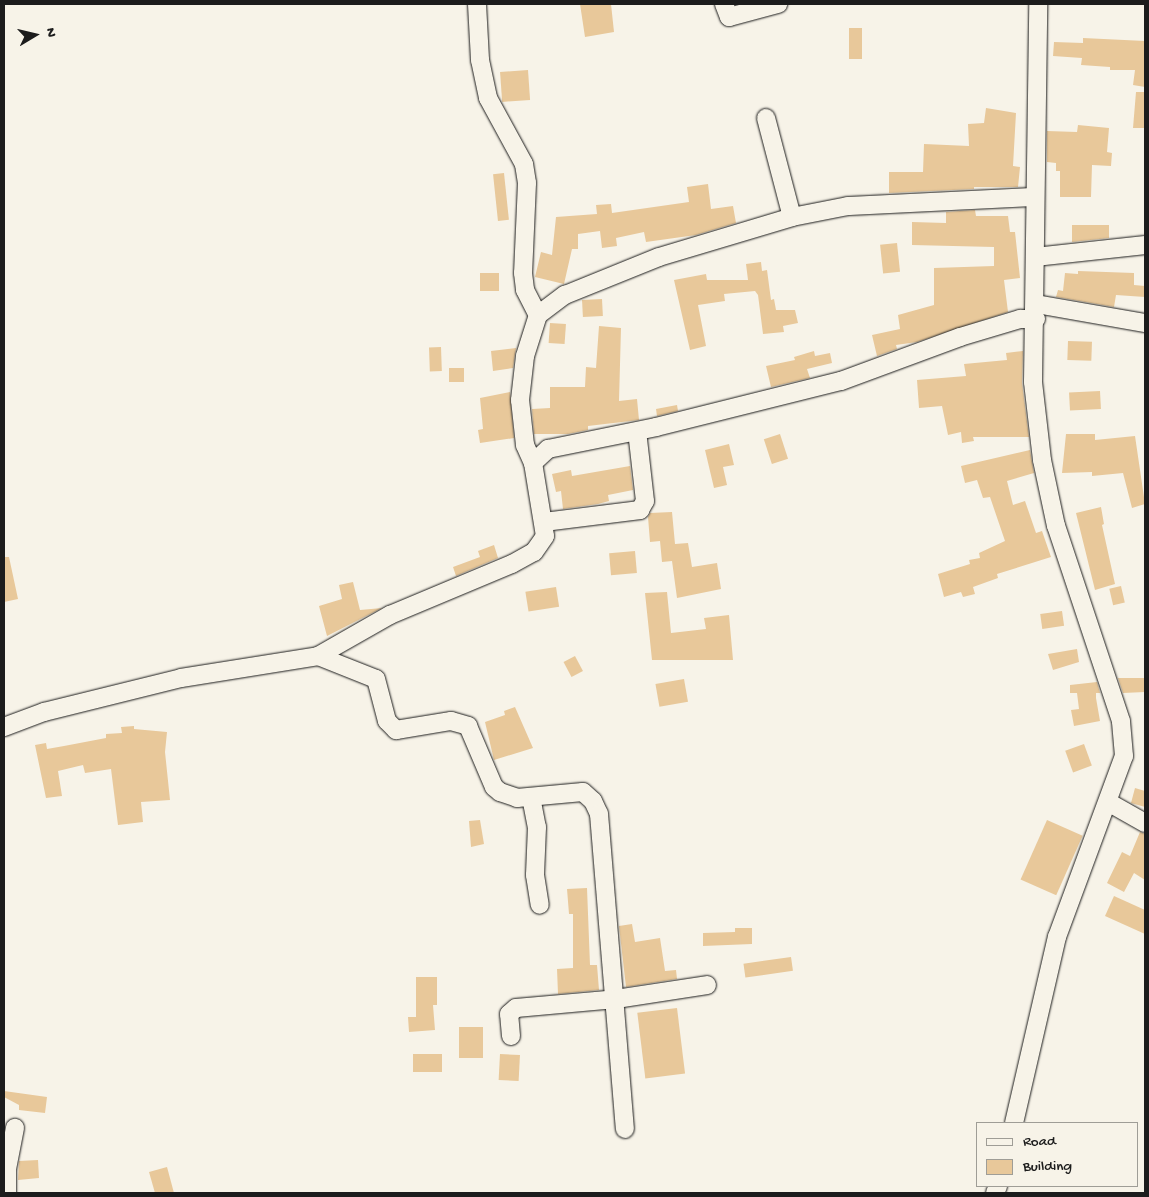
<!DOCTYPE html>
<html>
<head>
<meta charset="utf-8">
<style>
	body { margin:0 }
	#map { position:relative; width:1149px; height:1197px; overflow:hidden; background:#f7f3e8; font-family:"Gochi Hand",sans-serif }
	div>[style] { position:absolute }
	.building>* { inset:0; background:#e8c89a; transform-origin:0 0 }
	.roads { filter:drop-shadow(0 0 1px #1c1c1c) drop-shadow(0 0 1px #1c1c1c) }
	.minor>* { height:18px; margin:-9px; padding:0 9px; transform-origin:9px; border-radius:9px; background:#f7f3e8 }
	span { translate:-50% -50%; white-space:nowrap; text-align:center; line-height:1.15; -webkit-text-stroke:4px #f7f3e8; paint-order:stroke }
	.frame { position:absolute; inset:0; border:5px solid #1c1c1c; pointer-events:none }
	.legend { position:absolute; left:976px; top:1122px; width:162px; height:65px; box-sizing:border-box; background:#f7f3e8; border:1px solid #9f9d96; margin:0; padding:6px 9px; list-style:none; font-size:15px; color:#1c1c1c }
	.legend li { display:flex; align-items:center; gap:10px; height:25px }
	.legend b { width:25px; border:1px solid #9f9d96 }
	.north { position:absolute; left:10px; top:10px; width:50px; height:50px; -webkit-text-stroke:4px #f7f3e8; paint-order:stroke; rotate:81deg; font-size:14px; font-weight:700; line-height:20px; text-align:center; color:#1c1c1c }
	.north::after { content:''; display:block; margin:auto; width:18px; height:22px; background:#1c1c1c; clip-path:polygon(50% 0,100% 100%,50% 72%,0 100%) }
</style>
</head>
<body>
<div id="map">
	<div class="building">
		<div style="clip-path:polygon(580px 4px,611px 4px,614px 32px,585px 37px)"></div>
		<div style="left:849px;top:28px;width:13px;height:31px"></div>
		<div style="clip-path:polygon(1083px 38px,1145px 41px,1145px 87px,1133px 85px,1135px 70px,1110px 70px,1110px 67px,1081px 65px,1082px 58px,1053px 56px,1054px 42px,1083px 43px)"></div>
		<div style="left:528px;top:70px;width:30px;height:28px;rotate:86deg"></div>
		<div style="clip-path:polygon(1136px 92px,1145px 92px,1145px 128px,1133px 128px)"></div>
		<div style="clip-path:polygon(986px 108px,1016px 113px,1013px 166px,1020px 167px,1018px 187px,974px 187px,974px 189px,889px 193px,889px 172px,923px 172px,924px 144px,969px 146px,968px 124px,984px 123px)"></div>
		<div style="clip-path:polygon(1078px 125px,1109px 128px,1107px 152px,1112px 153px,1111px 166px,1092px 165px,1091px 197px,1060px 197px,1060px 171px,1056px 171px,1056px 163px,1047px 162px,1047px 131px,1077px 132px)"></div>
		<div style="left:504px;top:173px;width:47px;height:11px;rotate:84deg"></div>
		<div style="clip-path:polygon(708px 184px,711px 209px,733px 206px,736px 223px,696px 235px,646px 242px,644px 232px,616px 238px,617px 246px,602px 248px,600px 231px,578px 234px,578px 249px,572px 249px,564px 284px,535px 277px,541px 252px,552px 255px,556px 217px,597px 214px,596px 205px,611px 204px,612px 213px,689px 202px,687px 187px)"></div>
		<div style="clip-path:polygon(975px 210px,976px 216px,1008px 216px,1010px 232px,1015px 232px,1020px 278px,1004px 280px,1008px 312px,917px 342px,896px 345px,897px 349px,877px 356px,872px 335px,900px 329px,898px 315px,934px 305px,934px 268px,994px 266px,994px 247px,912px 245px,912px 222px,946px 223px,946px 212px)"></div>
		<div style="clip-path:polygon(1072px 225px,1109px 225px,1109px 238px,1072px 242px)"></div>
		<div style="left:897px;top:243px;width:29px;height:17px;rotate:84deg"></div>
		<div style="clip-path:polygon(761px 262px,762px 271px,767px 270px,771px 300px,774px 299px,776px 310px,795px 310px,798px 323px,783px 326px,784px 332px,763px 334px,758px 295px,755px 291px,724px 294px,725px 301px,698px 305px,706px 346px,690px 350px,674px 280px,706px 274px,707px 280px,748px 280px,746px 264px)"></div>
		<div style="clip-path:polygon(1078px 271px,1134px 273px,1134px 285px,1145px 286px,1145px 297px,1116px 295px,1114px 307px,1056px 297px,1058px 290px,1063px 291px,1065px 273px,1078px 274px)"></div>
		<div style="left:480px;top:273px;width:19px;height:18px"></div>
		<div style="left:602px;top:299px;width:17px;height:20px;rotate:87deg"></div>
		<div style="left:550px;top:323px;width:16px;height:20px;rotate:4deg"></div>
		<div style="clip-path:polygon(599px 326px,621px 328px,619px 401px,637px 399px,639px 420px,588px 426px,588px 430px,568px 434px,534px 434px,532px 409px,550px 408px,550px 387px,585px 387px,586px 367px,596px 368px)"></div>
		<div style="left:1068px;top:341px;width:24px;height:19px;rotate:2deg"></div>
		<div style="left:441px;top:347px;width:24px;height:12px;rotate:88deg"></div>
		<div style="clip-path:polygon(516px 348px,513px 368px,493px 371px,491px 351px)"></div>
		<div style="clip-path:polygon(814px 351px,815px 356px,830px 353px,832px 363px,807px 369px,810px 378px,771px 387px,766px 366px,795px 360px,794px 357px)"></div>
		<div style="clip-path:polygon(1023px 351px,1022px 383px,1029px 437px,973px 437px,974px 441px,962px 443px,961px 432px,948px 435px,942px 406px,919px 408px,917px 380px,966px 376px,964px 364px,1007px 360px,1006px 353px)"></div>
		<div style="left:449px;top:368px;width:15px;height:14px"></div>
		<div style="left:1100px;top:391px;width:18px;height:31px;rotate:87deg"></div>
		<div style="clip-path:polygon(510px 392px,514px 438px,480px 443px,478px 430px,483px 429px,480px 398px)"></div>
		<div style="clip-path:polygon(677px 405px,678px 411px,657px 416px,656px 409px)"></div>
		<div style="left:780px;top:434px;width:26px;height:17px;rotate:72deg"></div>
		<div style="clip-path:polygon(1066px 434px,1095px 434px,1095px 440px,1135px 436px,1145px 504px,1132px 508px,1123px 473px,1092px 476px,1092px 472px,1062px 473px)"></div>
		<div style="clip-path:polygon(729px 444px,734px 465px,723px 467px,727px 485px,714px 488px,705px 450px)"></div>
		<div style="clip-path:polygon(1030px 450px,1034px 473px,1007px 481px,1013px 505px,1025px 501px,1036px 533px,1042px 531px,1051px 557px,997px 574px,998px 578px,973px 587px,975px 594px,963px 597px,961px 592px,944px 597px,938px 574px,970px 564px,969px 560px,980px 558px,979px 553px,1005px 541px,990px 497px,983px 498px,977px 480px,965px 483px,961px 466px)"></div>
		<div style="clip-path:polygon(630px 466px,633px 490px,608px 495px,609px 501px,598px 504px,563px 509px,561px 491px,556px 492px,552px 474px,571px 470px,572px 476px)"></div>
		<div style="clip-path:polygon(1101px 507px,1104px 524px,1102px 525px,1115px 584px,1095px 590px,1076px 513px)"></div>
		<div style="clip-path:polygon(672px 512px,675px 544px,688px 543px,692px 567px,717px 563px,721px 589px,677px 598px,672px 561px,662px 562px,660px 541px,650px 542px,648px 517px,650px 513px)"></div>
		<div style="clip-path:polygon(494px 545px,498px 558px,456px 576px,453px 567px,480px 557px,478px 551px)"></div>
		<div style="left:635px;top:551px;width:22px;height:26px;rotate:85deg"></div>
		<div style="clip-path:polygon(4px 557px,9px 557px,18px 599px,4px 602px)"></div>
		<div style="clip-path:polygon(353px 582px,360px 610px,382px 608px,327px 636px,319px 606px,342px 599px,339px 585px)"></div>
		<div style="left:1121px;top:586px;width:17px;height:12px;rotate:77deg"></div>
		<div style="left:556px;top:587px;width:20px;height:31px;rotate:81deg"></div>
		<div style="clip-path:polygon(667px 592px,671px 633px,706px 629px,704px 618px,729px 615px,733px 660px,652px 660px,645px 593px)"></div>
		<div style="left:1062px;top:611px;width:15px;height:22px;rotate:82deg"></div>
		<div style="clip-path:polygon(1077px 649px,1079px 662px,1053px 670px,1048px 654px)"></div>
		<div style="left:575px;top:656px;width:17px;height:13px;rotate:62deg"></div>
		<div style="clip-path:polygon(1118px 678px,1145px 678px,1145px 692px,1123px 693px)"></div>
		<div style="left:684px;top:679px;width:23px;height:29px;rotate:80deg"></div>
		<div style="clip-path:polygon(1097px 682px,1100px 693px,1096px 693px,1096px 698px,1100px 721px,1074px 726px,1071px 710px,1079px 709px,1077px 693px,1070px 693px,1070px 685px)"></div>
		<div style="clip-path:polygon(515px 707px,533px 748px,494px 760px,485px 722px,505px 715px,504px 711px)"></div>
		<div style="clip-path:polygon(134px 726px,134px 729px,167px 732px,165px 752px,170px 800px,141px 802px,143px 822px,118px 825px,111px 769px,85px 773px,83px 765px,58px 771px,62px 796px,46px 798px,35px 745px,46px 743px,47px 749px,64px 746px,106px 738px,106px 734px,122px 733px,121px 727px)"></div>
		<div style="left:1084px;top:744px;width:23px;height:20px;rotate:70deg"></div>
		<div style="clip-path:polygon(1135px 788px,1145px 791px,1145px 807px,1131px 803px)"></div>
		<div style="clip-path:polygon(480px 820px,484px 844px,471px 847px,469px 821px)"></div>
		<div style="left:1047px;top:820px;width:39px;height:65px;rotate:24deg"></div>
		<div style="clip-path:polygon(1140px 832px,1145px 834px,1145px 880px,1134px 873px,1124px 892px,1107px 883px,1122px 852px,1130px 856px)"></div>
		<div style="clip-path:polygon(587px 888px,590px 965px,597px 965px,599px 990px,558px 994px,557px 969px,573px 968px,573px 914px,569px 914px,567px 889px)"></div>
		<div style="clip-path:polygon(1114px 896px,1145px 910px,1145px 934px,1105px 916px)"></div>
		<div style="clip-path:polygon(632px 924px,635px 942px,660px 938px,665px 971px,676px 970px,677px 979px,626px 987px,619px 926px)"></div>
		<div style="clip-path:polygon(735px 928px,752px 928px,752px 944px,703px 946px,703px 933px,735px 932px)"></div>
		<div style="left:791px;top:957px;width:14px;height:48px;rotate:82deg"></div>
		<div style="clip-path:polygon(416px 977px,437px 977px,437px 1005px,433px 1005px,435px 1030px,409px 1032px,408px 1017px,416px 1017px)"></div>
		<div style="left:677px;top:1008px;width:66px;height:40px;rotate:83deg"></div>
		<div style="left:459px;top:1027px;width:24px;height:31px"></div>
		<div style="left:413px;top:1054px;width:29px;height:18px"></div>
		<div style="left:500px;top:1054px;width:20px;height:26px;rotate:3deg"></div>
		<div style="clip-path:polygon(4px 1091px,47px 1097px,45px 1113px,19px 1110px,19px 1105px,4px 1097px)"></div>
		<div style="clip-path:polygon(38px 1160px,39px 1178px,18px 1180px,19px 1161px)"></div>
		<div style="clip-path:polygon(167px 1167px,174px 1193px,155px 1193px,149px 1172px)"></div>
	</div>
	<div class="roads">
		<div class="minor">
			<div style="left:477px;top:4px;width:56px;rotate:86.9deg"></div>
			<div style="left:480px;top:60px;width:39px;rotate:78deg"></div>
			<div style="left:488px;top:98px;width:75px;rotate:61.4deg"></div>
			<div style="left:524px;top:164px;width:19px;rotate:81deg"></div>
			<div style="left:527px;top:183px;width:90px;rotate:92.5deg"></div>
			<div style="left:523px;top:273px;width:17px;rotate:83deg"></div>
			<div style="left:525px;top:290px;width:28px;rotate:63deg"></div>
			<div style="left:724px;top:4px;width:14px;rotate:69deg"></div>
			<div style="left:729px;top:17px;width:51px;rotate:-14.9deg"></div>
			<div style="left:766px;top:118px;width:102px;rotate:75.3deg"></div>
			<div style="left:1035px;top:257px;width:111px;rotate:-6.2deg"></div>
			<div style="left:1036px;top:304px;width:111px;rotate:9.9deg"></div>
			<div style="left:533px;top:463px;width:20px;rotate:-114deg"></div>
			<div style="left:525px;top:445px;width:45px;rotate:-96.3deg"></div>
			<div style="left:520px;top:400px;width:44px;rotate:-83.5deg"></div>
			<div style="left:525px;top:356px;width:43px;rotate:-72.4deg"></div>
			<div style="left:538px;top:315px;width:34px;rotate:-37deg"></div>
			<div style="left:565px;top:295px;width:101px;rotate:-22deg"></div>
			<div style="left:659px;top:257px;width:139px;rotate:-16.7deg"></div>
			<div style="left:792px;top:217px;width:57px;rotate:-11.1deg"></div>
			<div style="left:848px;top:206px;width:186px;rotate:-2.8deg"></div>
			<div style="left:544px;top:522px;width:97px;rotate:-7.1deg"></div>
			<div style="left:640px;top:510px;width:10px;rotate:-61deg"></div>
			<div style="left:645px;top:501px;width:70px;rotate:-96.5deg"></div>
			<div style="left:318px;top:656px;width:62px;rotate:21.6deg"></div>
			<div style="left:376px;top:679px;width:43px;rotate:75.3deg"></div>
			<div style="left:387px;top:721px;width:13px;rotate:45deg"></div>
			<div style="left:396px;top:730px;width:56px;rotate:-9.3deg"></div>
			<div style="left:451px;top:721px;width:18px;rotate:16deg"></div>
			<div style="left:468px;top:726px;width:66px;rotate:66.9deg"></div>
			<div style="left:494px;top:787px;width:8px;rotate:40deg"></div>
			<div style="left:500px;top:792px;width:18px;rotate:19deg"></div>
			<div style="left:517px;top:798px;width:66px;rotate:-5.2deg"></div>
			<div style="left:583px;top:792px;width:13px;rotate:42deg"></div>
			<div style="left:593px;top:801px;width:14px;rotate:65deg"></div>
			<div style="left:599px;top:814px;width:316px;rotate:85.3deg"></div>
			<div style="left:4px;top:727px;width:43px;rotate:-20.6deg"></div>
			<div style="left:44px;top:712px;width:141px;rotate:-13.9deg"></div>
			<div style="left:181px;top:678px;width:139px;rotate:-9.1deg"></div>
			<div style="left:318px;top:656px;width:83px;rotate:-29.7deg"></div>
			<div style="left:390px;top:615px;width:132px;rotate:-22.7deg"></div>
			<div style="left:512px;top:564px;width:25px;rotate:-29deg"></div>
			<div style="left:534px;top:552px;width:19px;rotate:-55deg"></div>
			<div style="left:545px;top:536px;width:74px;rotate:-99.3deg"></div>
			<div style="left:533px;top:463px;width:21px;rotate:-43deg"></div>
			<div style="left:548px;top:449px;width:110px;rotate:-11.5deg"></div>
			<div style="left:656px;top:427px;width:191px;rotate:-14deg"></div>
			<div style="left:841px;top:381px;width:127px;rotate:-20.3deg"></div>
			<div style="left:960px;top:337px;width:63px;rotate:-16.7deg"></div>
			<div style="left:1020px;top:319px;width:16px"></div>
			<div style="left:531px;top:797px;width:31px;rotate:79deg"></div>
			<div style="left:537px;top:827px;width:48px;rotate:92.4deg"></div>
			<div style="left:535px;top:875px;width:30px;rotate:81deg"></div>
			<div style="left:1108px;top:802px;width:43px;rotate:29.6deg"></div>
			<div style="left:511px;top:1036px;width:22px;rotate:-95deg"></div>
			<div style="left:509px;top:1014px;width:9px;rotate:-41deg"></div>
			<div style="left:516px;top:1008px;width:100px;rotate:-5.1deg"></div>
			<div style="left:616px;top:999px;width:92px;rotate:-8.7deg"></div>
			<div style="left:1014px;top:1123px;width:191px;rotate:-77deg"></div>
			<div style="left:1057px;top:937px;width:193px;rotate:-69.7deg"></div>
			<div style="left:1124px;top:756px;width:35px;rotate:-95deg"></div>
			<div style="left:1121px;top:721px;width:206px;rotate:-108.4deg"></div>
			<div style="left:1056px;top:526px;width:67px;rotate:-102deg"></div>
			<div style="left:1042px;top:460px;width:79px;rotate:-96.6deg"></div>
			<div style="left:1033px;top:382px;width:378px;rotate:-89.2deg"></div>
			<div style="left:7px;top:1193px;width:24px;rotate:-90deg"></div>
			<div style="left:7px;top:1169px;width:42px;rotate:-79deg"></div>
			<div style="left:995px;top:1193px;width:8px;rotate:-67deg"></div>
		</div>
	</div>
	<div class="frame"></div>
	<ul class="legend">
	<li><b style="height:6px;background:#f7f3e8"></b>Road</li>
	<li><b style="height:14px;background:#e8c89a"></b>Building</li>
	</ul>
	<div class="north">N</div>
</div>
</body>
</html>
